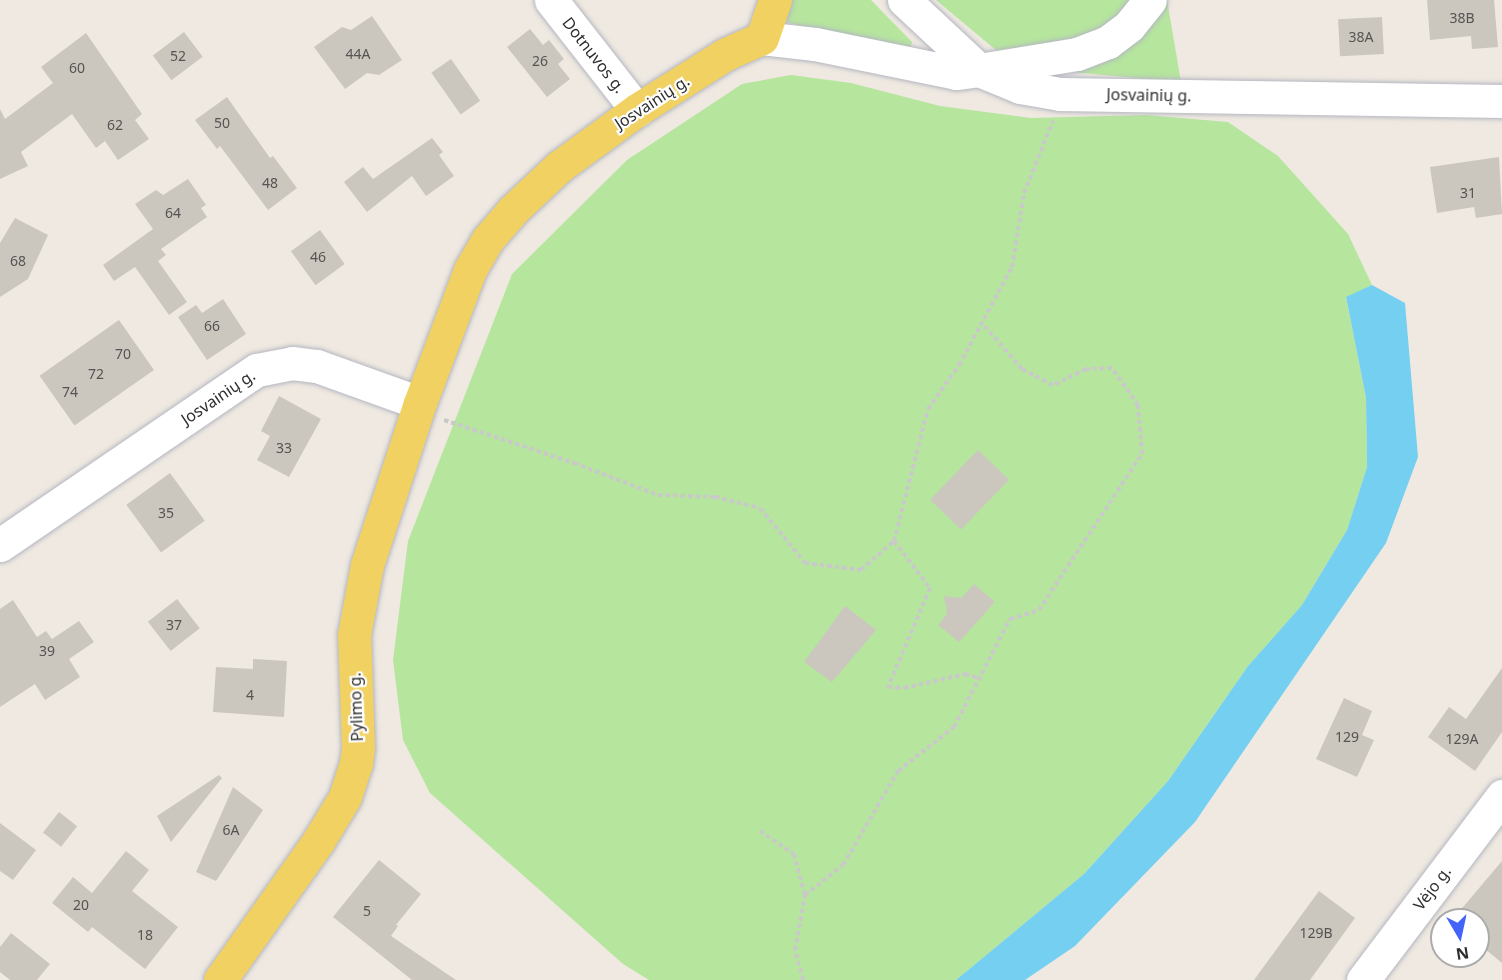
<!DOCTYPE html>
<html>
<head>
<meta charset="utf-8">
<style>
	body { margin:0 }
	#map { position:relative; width:1502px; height:980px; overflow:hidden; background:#efe9e1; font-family:"Noto Sans",sans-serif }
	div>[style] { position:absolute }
	.green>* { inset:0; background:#b6e59e }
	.water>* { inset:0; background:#75cff0 }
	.building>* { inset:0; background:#cbc7bf; transform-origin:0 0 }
	.path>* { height:4px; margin-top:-2px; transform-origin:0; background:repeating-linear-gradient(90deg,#c9c9c9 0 4.5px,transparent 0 7.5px) }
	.roads { filter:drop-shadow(0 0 2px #b4b7c1) drop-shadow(0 0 2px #b4b7c1) }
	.minor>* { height:33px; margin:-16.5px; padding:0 16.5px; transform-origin:16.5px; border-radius:16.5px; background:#fff }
	.major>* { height:33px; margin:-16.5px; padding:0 16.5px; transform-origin:16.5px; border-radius:16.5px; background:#f2d163 }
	span { translate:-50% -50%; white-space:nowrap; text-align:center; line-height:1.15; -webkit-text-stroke:4.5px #fff; paint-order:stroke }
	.number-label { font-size:14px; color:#555452 }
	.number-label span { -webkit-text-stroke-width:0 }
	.street-label { font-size:16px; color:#2e2e2e }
	.north { position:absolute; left:1430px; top:908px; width:60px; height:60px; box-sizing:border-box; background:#fff; border:2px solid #ababab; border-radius:50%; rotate:171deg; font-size:16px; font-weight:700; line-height:24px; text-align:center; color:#2e2e2e }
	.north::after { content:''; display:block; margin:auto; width:21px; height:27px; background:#4264fb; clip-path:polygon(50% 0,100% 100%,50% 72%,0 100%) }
</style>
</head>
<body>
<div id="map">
	<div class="green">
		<div style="clip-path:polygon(790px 0,871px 0,912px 42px,911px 46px,904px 48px,789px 23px,785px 16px)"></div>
		<div style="clip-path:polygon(936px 0,1167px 0,1181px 82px,1060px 71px,997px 51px)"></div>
		<div style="clip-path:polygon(791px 75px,851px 83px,940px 106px,1031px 118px,1146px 115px,1228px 122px,1278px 156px,1348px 234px,1372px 285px,1346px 298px,1366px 398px,1367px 467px,1347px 530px,1302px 605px,1248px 666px,1168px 781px,1084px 874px,956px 980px,649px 980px,623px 964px,430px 793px,403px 740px,393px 660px,408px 541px,512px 274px,627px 160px,742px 84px)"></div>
	</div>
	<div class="water">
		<div style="clip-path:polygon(1372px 285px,1405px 303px,1418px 457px,1386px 543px,1195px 822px,1075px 946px,1025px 980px,956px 980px,1084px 874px,1168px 781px,1248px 666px,1302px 605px,1347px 530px,1367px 467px,1366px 398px,1346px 297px)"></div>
	</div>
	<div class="building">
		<div style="clip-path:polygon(1427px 0,1494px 0,1498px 47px,1472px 49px,1471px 36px,1430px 40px)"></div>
		<div style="clip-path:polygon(372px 16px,402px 60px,379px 75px,367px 73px,345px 89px,314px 47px,342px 27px,351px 30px)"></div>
		<div style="left:1382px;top:17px;width:37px;height:44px;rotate:87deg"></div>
		<div style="clip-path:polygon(530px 29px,543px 45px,549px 40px,564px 59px,558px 64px,570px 79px,547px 97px,507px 47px)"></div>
		<div style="left:184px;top:32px;width:31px;height:39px;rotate:53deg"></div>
		<div style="clip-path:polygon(86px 33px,142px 114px,135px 120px,149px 139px,118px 160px,105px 141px,96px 148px,72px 114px,21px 152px,28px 166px,0 179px,0 109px,5px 119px,53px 83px,41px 67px)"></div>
		<div style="left:451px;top:59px;width:51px;height:24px;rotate:55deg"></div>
		<div style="clip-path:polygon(227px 97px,270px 158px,273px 156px,297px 188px,268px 210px,220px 146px,217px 149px,195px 120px)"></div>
		<div style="clip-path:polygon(432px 138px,443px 152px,439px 155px,454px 176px,426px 196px,412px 176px,367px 212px,344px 182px,363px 167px,373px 179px)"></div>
		<div style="clip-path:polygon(1499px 157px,1502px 214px,1476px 218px,1474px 207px,1437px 213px,1430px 167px)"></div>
		<div style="clip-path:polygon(188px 179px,206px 205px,201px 208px,207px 217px,161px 249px,166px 255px,158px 261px,187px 302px,169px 315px,135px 267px,114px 281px,103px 265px,153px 229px,135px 204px,156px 190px,163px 195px)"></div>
		<div style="clip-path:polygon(15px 218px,48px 235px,28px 279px,0 297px,0 243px)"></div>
		<div style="left:320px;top:230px;width:42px;height:36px;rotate:54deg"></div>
		<div style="clip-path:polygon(223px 299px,246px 334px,207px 360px,178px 317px,196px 305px,202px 313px)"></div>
		<div style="left:119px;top:320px;width:61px;height:97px;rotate:55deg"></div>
		<div style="clip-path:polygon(279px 396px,321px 419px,289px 477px,257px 460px,270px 436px,261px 431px)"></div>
		<div style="left:978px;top:450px;width:43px;height:69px;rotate:44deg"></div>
		<div style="left:170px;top:473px;width:59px;height:54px;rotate:54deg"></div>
		<div style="clip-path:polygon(974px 584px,995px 602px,959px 642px,938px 625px,947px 614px,944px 596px,961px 598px)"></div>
		<div style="left:177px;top:599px;width:37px;height:37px;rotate:52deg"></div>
		<div style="clip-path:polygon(13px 600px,37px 637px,46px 631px,52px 639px,79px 621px,94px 642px,69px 659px,80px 677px,45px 700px,35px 684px,0 707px,0 609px)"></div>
		<div style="clip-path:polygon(845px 606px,876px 630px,832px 682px,804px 662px)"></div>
		<div style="clip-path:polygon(253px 659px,287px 661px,284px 717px,213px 712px,216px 667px,253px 669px)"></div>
		<div style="clip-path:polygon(1502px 668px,1502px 732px,1475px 771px,1428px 737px,1449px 707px,1466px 719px)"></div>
		<div style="clip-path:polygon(1344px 698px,1372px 711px,1362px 735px,1374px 740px,1357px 777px,1316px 759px)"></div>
		<div style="clip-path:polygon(219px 775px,222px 778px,171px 842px,157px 816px)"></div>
		<div style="clip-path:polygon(233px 787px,263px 810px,216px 881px,196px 872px)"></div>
		<div style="left:59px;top:812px;width:23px;height:26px;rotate:38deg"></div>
		<div style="clip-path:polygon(0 823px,36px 850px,13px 880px,0 871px)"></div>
		<div style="clip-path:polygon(126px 851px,149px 870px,132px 891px,178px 927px,145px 969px,92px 927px,88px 932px,52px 903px,73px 877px,92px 893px)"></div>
		<div style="clip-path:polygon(379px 860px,421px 894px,396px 925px,398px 926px,391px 936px,456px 980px,412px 980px,333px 917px)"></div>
		<div style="clip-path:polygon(1502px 861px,1502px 963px,1478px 943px,1478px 920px,1452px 920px)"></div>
		<div style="clip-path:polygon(1319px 891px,1355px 918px,1310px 980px,1254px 980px)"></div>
		<div style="clip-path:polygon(11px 933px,50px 964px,37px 980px,10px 980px,0 972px,0 947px)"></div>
	</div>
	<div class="path">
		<div style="left:444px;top:420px;width:137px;rotate:18.3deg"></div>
		<div style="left:574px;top:463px;width:90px;rotate:20.9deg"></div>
		<div style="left:658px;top:495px;width:57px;rotate:2deg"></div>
		<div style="left:715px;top:497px;width:46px;rotate:13.7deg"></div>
		<div style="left:760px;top:508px;width:71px;rotate:50.7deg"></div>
		<div style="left:805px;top:563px;width:56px;rotate:7.1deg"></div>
		<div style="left:861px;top:570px;width:44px;rotate:-41.3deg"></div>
		<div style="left:894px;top:541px;width:136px;rotate:-75.6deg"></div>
		<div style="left:928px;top:409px;width:54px;rotate:-54.8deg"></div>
		<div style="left:959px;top:365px;width:111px;rotate:-61.6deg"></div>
		<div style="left:1012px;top:267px;width:75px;rotate:-80.8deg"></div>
		<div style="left:1024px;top:193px;width:78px;rotate:-68.1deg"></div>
		<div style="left:894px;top:541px;width:59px;rotate:52.5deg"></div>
		<div style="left:930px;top:588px;width:108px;rotate:113deg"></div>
		<div style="left:888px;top:687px;width:16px;rotate:4deg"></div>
		<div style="left:904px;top:688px;width:63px;rotate:-12.9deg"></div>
		<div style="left:965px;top:674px;width:17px;rotate:17deg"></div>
		<div style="left:760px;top:831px;width:41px;rotate:34.1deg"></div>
		<div style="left:794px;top:854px;width:42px;rotate:75deg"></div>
		<div style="left:803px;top:980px;width:31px;rotate:-105deg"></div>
		<div style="left:795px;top:950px;width:56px;rotate:-79.7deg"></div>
		<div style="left:805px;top:895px;width:48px;rotate:-38.3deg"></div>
		<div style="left:843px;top:865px;width:109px;rotate:-59.7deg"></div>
		<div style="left:898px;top:771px;width:71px;rotate:-38.2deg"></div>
		<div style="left:954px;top:727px;width:122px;rotate:-62.6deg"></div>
		<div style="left:1010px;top:619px;width:30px;rotate:-17deg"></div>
		<div style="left:1039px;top:610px;width:187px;rotate:-56.6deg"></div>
		<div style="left:1142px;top:454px;width:49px;rotate:-94.7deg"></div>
		<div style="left:1138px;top:405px;width:45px;rotate:-125.1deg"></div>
		<div style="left:1112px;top:368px;width:26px;rotate:178deg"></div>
		<div style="left:1086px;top:369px;width:37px;rotate:154deg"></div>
		<div style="left:1053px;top:385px;width:35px;rotate:-153deg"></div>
		<div style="left:1022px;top:369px;width:61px;rotate:-131deg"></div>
	</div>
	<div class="roads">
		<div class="minor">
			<div style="left:551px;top:0;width:140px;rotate:52deg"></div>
			<div style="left:904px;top:0;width:103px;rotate:43deg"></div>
			<div style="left:979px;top:70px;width:99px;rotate:-9.3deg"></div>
			<div style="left:1077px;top:54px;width:33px;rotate:-21deg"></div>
			<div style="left:1108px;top:42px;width:26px;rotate:-37deg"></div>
			<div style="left:1129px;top:26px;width:33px;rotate:-51deg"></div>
			<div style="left:762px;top:38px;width:53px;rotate:6.5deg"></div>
			<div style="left:815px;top:44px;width:144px;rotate:11.6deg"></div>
			<div style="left:956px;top:73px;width:23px;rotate:-7deg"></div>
			<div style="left:979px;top:70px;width:44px;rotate:22.5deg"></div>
			<div style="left:1020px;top:87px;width:41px;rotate:9.9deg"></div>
			<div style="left:1060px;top:94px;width:442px;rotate:0.9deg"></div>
			<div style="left:0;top:545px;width:311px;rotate:-34.3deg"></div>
			<div style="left:257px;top:370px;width:36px;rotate:-11deg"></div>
			<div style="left:292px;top:363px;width:25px;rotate:7deg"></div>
			<div style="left:317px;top:366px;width:109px;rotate:19.8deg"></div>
			<div style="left:1363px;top:980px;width:231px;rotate:-52.9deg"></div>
		</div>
		<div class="major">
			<div style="left:220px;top:980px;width:171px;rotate:-54.7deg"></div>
			<div style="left:319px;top:840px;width:50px;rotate:-58.8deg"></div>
			<div style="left:345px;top:797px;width:35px;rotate:-72deg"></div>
			<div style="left:356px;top:764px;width:17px;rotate:-83deg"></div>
			<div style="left:358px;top:747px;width:112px;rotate:-92deg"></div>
			<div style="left:354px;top:635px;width:71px;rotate:-79.5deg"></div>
			<div style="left:367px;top:565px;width:170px;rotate:-71.9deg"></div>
			<div style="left:420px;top:403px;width:142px;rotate:-69.4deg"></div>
			<div style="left:470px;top:270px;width:36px;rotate:-60deg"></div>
			<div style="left:488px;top:239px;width:37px;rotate:-49deg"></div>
			<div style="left:512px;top:211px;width:66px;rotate:-43.2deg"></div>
			<div style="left:560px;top:166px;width:95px;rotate:-36deg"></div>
			<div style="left:637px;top:110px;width:105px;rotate:-32.2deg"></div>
			<div style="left:726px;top:54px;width:39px;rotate:-24deg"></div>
			<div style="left:762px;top:38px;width:40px;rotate:-71.1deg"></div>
		</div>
	</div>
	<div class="number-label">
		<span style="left:1462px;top:18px">38B</span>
		<span style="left:1361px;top:37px">38A</span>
		<span style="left:358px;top:54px">44A</span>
		<span style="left:178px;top:56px">52</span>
		<span style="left:540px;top:61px">26</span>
		<span style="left:77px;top:68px">60</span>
		<span style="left:222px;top:123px">50</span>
		<span style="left:115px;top:125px">62</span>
		<span style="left:270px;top:183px">48</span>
		<span style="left:1468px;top:193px">31</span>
		<span style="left:173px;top:213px">64</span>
		<span style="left:318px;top:257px">46</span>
		<span style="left:18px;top:261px">68</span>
		<span style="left:212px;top:326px">66</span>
		<span style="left:123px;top:354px">70</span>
		<span style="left:96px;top:374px">72</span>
		<span style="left:70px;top:392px">74</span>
		<span style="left:284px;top:448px">33</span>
		<span style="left:166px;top:513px">35</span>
		<span style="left:174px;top:625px">37</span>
		<span style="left:47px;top:651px">39</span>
		<span style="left:250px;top:695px">4</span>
		<span style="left:1347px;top:737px">129</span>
		<span style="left:1462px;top:739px">129A</span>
		<span style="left:231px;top:830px">6A</span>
		<span style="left:81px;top:905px">20</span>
		<span style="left:367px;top:911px">5</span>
		<span style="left:1316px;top:933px">129B</span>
		<span style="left:145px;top:935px">18</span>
	</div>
	<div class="street-label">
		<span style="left:594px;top:55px;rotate:52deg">Dotnuvos g.</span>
		<span style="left:1149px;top:95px;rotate:1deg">Josvainių g.</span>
		<span style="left:652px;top:102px;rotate:-33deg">Josvainių g.</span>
		<span style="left:218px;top:397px;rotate:-34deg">Josvainių g.</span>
		<span style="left:356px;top:707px;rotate:-92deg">Pylimo g.</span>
		<span style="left:1432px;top:888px;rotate:-53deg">Vėjo g.</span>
	</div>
	<div class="north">N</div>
</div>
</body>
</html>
